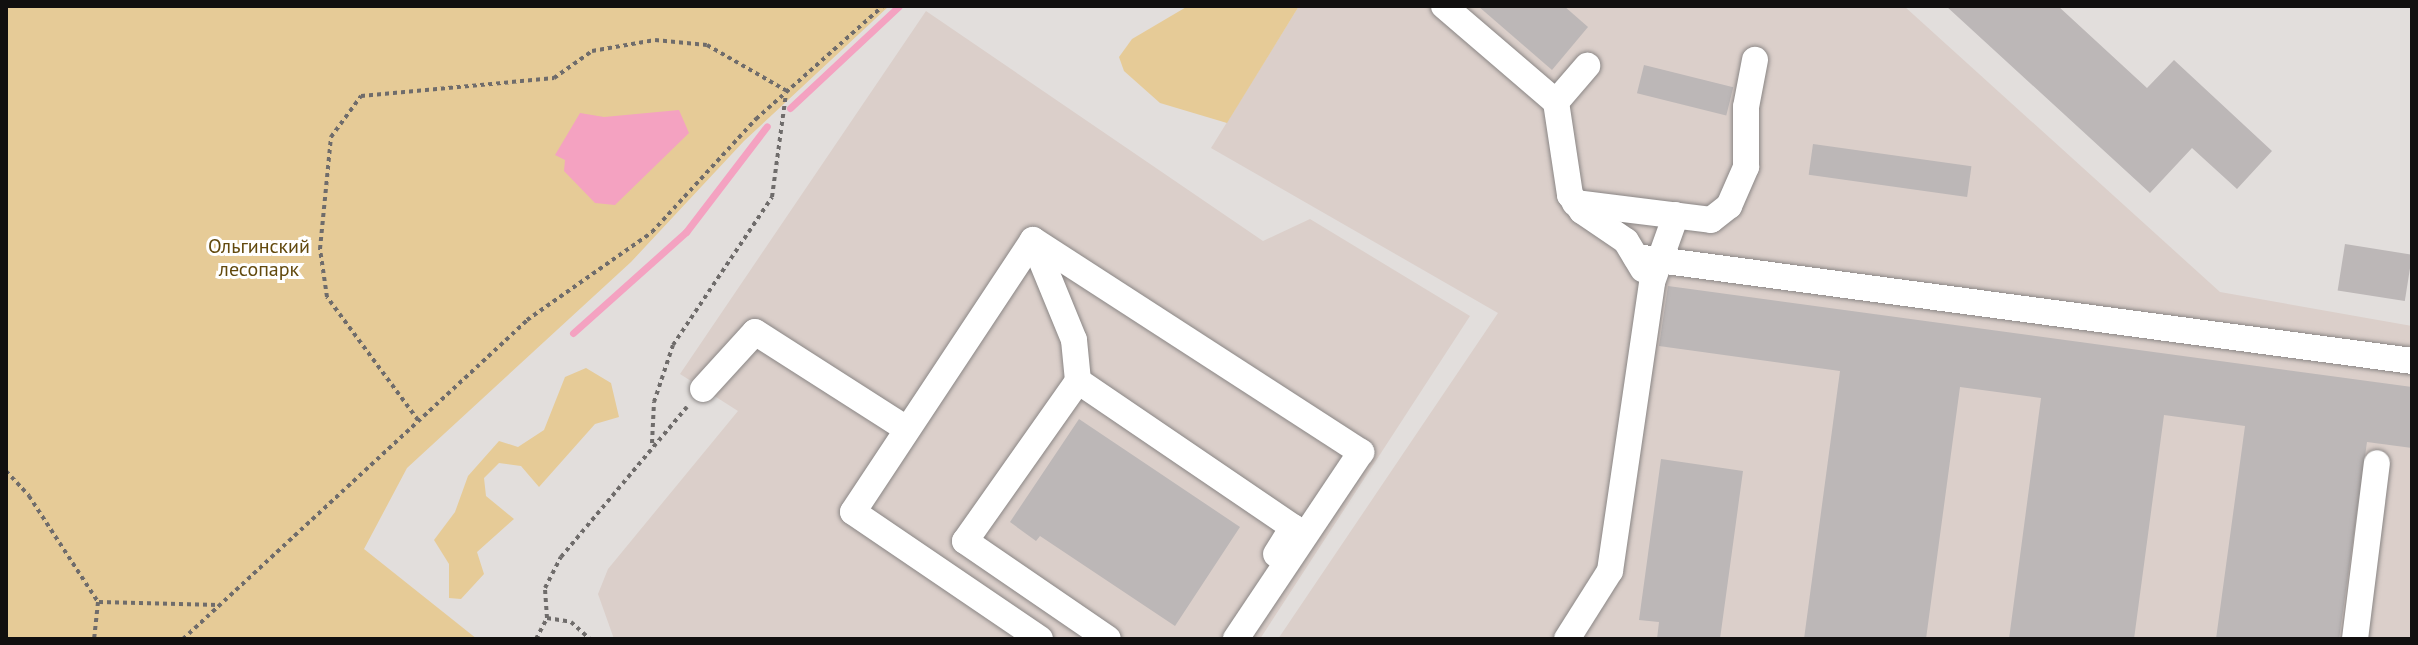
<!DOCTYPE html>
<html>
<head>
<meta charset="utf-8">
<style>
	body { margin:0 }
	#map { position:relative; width:2418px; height:645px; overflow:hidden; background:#e2dedc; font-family:"PT Sans",sans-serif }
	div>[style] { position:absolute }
	.built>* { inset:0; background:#dbcfca }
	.green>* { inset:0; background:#e6cb97 }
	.water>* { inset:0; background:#f4a2c1 }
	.stream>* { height:7px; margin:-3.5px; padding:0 3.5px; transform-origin:3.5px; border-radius:3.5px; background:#f4a2c1 }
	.building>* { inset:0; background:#bcb7b7; transform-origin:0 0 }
	.path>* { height:4px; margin-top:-2px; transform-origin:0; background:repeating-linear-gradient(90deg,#6f6c6b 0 4px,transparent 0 8px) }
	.roads { filter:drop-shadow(0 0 2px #8a8685) drop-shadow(0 0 2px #8a8685) }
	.minor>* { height:26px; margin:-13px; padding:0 13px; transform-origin:13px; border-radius:13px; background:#fff }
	span { translate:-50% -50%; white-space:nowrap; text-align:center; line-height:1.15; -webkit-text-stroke:6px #fff; paint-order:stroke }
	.park-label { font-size:20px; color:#62490d }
	.frame { position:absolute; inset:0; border:8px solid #110f0f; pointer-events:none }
</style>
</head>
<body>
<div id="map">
	<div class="built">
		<div style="clip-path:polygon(1299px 6px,1904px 6px,2220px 292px,2412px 326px,2412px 639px,1278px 639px,1498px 313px,1211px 148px)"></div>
		<div style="clip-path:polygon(926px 11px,1263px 241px,1310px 219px,1470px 316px,1260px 639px,614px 639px,598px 594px,608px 569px,738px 411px,680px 374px)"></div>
	</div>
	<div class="green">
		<div style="clip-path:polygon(6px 6px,889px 6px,744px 141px,631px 262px,407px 468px,364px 549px,477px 639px,6px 639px)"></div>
		<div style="clip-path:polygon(1188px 6px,1299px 6px,1227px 123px,1160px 103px,1124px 71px,1119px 57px,1132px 39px)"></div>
		<div style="clip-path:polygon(586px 368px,611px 383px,619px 417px,595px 424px,539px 487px,521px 466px,499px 463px,484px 478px,486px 496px,514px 519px,477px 552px,484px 574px,461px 599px,449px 598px,449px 564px,434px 540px,455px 512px,468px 476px,499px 441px,518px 447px,544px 430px,565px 377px)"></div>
	</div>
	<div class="water">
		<div style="clip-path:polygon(679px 110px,689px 133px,615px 205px,595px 203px,564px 171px,565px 160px,555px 155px,580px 113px,604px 117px)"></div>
	</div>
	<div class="stream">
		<div style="left:790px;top:108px;width:149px;rotate:-43.1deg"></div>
		<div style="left:573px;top:333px;width:152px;rotate:-41.8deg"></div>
		<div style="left:686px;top:232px;width:133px;rotate:-52.6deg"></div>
	</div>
	<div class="building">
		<div style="clip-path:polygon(1478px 6px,1564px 6px,1588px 27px,1552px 70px)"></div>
		<div style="clip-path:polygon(1946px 6px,2058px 6px,2147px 88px,2174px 60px,2272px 151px,2237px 189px,2192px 148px,2150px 193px)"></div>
		<div style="left:1644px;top:65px;width:92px;height:29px;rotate:14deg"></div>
		<div style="left:1813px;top:144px;width:160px;height:31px;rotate:8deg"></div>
		<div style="left:2345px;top:244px;width:68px;height:47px;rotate:9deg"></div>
		<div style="clip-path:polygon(1668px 286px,2412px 387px,2412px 448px,2367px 442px,2339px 639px,2216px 639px,2245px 426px,2164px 415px,2134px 639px,2009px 639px,2041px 398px,1960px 387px,1926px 639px,1804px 639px,1840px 371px,1659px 346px)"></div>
		<div style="clip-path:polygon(1079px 419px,1240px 527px,1175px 626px,1040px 536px,1036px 541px,1010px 522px)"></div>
		<div style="clip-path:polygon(1661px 459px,1743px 471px,1720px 639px,1657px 639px,1659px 622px,1639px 620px)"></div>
	</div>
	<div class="path">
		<div style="left:418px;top:420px;width:153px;rotate:-126.5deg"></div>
		<div style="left:327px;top:297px;width:49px;rotate:-98.3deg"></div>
		<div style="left:320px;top:249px;width:113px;rotate:-84.4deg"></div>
		<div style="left:331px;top:137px;width:51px;rotate:-53.8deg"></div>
		<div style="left:361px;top:96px;width:194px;rotate:-5.3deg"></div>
		<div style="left:554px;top:78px;width:47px;rotate:-35.4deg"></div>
		<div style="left:592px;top:51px;width:64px;rotate:-9.9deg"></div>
		<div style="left:655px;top:40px;width:52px;rotate:5.5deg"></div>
		<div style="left:707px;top:45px;width:92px;rotate:29.9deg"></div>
		<div style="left:652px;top:443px;width:41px;rotate:-87.2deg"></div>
		<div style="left:654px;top:402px;width:60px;rotate:-71.6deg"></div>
		<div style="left:673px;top:345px;width:178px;rotate:-56.2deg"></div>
		<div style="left:772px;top:197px;width:104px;rotate:-82.3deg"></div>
		<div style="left:6px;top:471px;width:34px;rotate:47deg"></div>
		<div style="left:29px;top:496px;width:126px;rotate:56.9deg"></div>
		<div style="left:98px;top:602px;width:37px;rotate:96deg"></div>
		<div style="left:99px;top:602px;width:120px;rotate:1.4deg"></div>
		<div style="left:547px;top:618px;width:24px;rotate:9deg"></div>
		<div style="left:571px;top:622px;width:25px;rotate:42deg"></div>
		<div style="left:183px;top:639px;width:469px;rotate:-42.8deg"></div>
		<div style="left:527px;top:320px;width:153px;rotate:-35.1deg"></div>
		<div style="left:652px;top:232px;width:154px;rotate:-47.4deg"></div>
		<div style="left:756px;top:119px;width:170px;rotate:-41.7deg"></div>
		<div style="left:536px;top:639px;width:24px;rotate:-62deg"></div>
		<div style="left:547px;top:618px;width:30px;rotate:-94deg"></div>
		<div style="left:545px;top:588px;width:35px;rotate:-63deg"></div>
		<div style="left:561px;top:557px;width:196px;rotate:-50deg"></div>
	</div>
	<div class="roads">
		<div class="minor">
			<div style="left:1444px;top:6px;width:148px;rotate:40.6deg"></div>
			<div style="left:1556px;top:102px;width:48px;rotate:-49.3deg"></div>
			<div style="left:1556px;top:102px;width:94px;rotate:81.4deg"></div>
			<div style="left:1570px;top:195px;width:20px;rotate:53deg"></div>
			<div style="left:1582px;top:211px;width:53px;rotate:34.3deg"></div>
			<div style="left:1626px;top:241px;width:33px;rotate:59deg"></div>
			<div style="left:1575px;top:203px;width:137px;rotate:7.1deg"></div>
			<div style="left:1711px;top:220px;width:23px;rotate:-38deg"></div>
			<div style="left:1729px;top:206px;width:43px;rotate:-66.4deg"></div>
			<div style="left:1746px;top:167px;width:60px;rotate:-90deg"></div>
			<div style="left:1746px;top:107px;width:48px;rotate:-79.2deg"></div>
			<div style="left:1033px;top:240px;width:108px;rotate:67.7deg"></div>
			<div style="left:1074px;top:340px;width:41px;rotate:84.4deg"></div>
			<div style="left:1078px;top:381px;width:196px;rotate:125.2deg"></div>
			<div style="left:965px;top:541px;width:173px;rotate:34.4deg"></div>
			<div style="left:1636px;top:257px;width:783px;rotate:7.63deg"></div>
			<div style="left:1078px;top:381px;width:260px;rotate:34.2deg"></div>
			<div style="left:1293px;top:527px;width:32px;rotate:122deg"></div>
			<div style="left:703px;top:389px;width:77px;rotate:-47.6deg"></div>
			<div style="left:755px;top:332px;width:178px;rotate:32.6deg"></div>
			<div style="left:1040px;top:639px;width:226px;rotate:-145.8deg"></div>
			<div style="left:853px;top:512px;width:326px;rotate:-56.5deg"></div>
			<div style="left:1033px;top:240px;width:391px;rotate:32.9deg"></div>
			<div style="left:1361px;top:452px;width:225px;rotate:123.8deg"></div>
			<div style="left:1567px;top:639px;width:80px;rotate:-57.7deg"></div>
			<div style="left:1610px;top:571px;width:292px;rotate:-81.7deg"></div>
			<div style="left:1652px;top:282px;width:71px;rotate:-70.3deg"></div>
			<div style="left:2355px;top:639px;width:177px;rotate:-82.9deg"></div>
		</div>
	</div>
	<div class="park-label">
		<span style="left:259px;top:258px">Ольгинский<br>лесопарк</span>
	</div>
	<div class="frame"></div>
</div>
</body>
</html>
